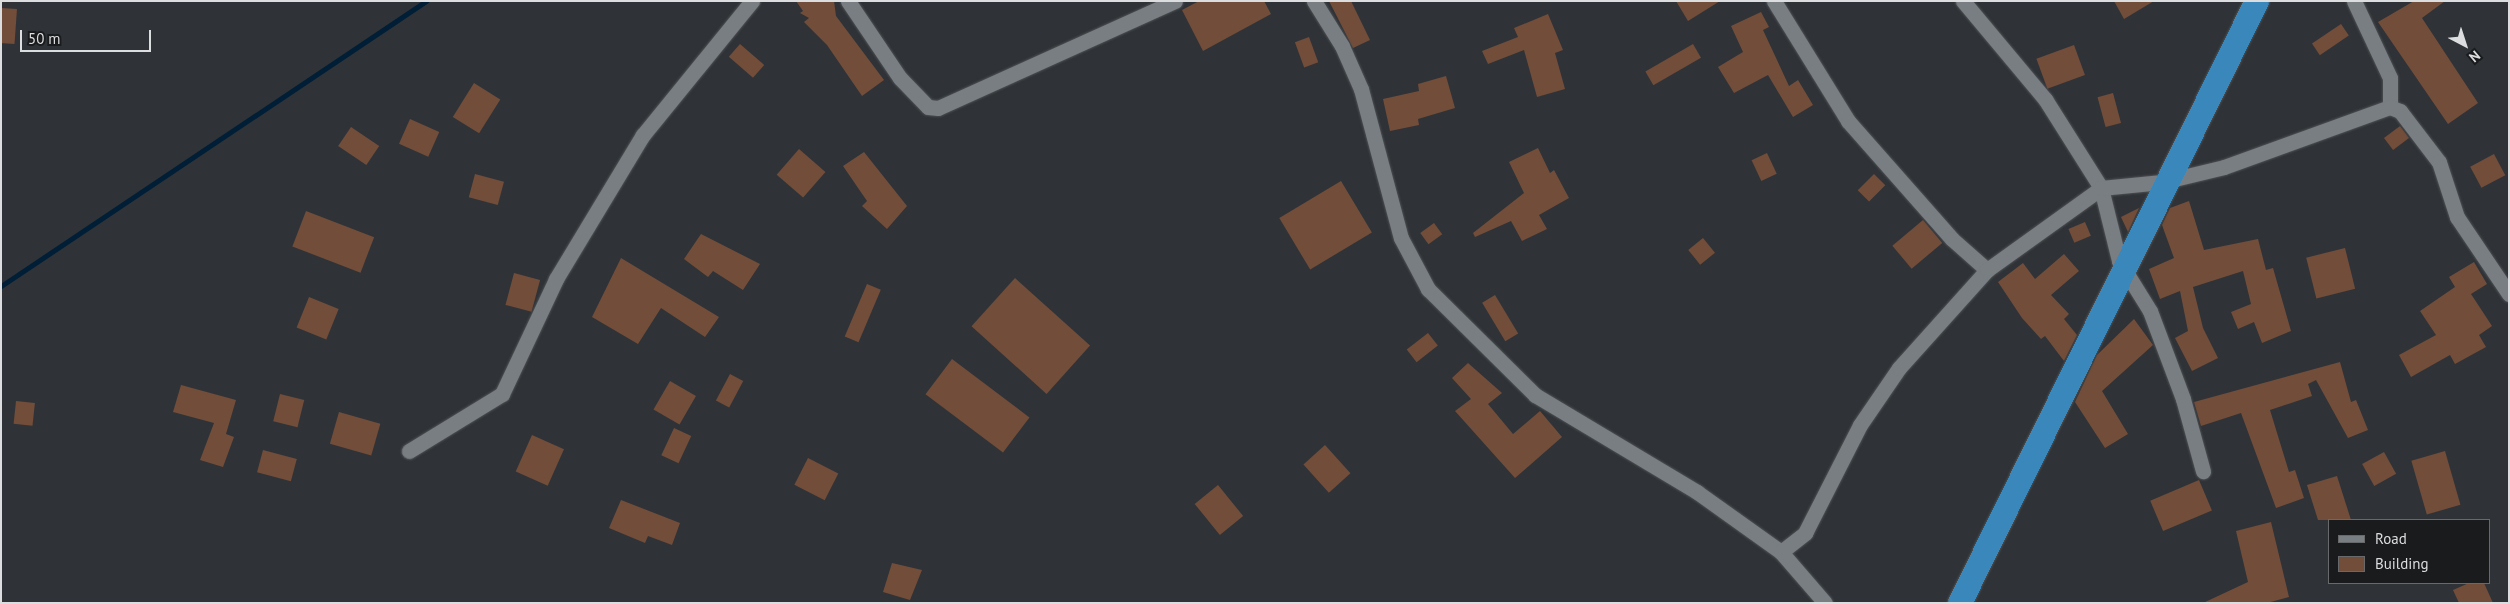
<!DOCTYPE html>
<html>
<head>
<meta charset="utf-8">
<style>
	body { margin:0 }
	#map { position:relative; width:2510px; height:604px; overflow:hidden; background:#2f3337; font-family:"PT Sans",sans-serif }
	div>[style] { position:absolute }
	.stream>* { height:5px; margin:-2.5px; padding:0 2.5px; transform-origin:2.5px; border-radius:2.5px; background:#001f37 }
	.building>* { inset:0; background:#724d3a; transform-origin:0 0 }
	.roads { filter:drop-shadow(0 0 1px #4e5154) drop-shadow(0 0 1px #4e5154) }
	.minor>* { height:15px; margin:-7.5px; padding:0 7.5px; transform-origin:7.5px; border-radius:7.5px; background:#797e82 }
	.trunk>* { height:24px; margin:-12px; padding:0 12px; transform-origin:12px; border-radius:12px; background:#3a87bc }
	span { translate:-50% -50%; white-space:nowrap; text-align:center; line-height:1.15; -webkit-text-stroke:5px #191b1c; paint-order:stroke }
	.frame { position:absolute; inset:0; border:2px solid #dbdddf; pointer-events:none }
	.legend { position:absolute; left:2328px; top:519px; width:162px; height:65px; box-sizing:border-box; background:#191b1c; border:1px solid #67696a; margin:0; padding:6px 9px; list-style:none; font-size:15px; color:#dbdddf }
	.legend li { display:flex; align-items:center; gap:10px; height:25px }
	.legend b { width:25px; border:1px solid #67696a }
	.north { position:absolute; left:2440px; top:20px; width:50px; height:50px; -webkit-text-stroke:4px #191b1c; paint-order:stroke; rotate:140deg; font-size:14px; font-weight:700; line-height:20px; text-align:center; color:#dbdddf }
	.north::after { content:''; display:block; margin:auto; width:18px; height:22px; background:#dbdddf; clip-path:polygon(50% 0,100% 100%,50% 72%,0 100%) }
	.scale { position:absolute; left:20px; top:30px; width:131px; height:22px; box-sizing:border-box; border:2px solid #dbdddf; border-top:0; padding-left:6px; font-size:15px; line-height:18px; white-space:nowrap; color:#dbdddf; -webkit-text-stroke:4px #191b1c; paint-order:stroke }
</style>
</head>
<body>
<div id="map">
	<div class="stream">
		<div style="left:1px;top:286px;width:512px;rotate:-33.85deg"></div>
	</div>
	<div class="building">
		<div style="clip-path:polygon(796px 1px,834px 1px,836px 16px,884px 80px,862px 96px,827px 45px,804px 22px,809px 18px,800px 13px,803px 11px)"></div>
		<div style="clip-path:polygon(1199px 1px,1264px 1px,1271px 14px,1203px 51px,1182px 10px)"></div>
		<div style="clip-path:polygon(1329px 1px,1351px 1px,1370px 40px,1353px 48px)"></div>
		<div style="clip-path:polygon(1676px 1px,1720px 1px,1688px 21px)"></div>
		<div style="clip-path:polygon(2114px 1px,2154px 1px,2124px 19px)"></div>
		<div style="clip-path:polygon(2414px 1px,2445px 1px,2422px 18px,2478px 103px,2448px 124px,2378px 22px)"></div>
		<div style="left:1px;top:8px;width:16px;height:35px;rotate:4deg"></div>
		<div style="clip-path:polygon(1761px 12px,1769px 27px,1763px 30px,1789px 86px,1798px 80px,1813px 105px,1793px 117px,1768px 75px,1734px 93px,1718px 67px,1743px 52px,1731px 26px)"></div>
		<div style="clip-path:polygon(1548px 14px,1563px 50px,1555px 53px,1565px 89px,1537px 97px,1524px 50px,1488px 64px,1482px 51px,1518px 37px,1514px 28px)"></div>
		<div style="left:2341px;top:24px;width:14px;height:35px;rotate:56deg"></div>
		<div style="left:1309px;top:37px;width:27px;height:15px;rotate:70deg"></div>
		<div style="left:740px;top:44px;width:32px;height:17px;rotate:41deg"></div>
		<div style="left:1693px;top:44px;width:16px;height:55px;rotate:60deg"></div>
		<div style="left:2074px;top:45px;width:32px;height:40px;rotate:70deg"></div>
		<div style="clip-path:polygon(1446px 76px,1455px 108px,1418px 119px,1419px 125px,1390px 131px,1383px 99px,1419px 91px,1418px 84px)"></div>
		<div style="left:474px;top:83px;width:31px;height:40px;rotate:32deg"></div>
		<div style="left:2113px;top:93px;width:31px;height:16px;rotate:75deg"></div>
		<div style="left:410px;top:119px;width:32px;height:27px;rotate:24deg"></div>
		<div style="left:2400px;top:126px;width:15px;height:20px;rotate:53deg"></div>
		<div style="left:351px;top:127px;width:34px;height:23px;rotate:34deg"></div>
		<div style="clip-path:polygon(1538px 148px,1550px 173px,1554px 170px,1569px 198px,1539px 215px,1547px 229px,1522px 241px,1511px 221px,1475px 237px,1473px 233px,1524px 193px,1509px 162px)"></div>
		<div style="left:799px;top:149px;width:35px;height:34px;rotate:41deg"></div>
		<div style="clip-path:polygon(864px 152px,907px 206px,887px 229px,862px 206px,867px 201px,843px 166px)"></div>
		<div style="left:1767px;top:153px;width:23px;height:17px;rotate:65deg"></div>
		<div style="left:2494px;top:154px;width:24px;height:27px;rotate:62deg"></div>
		<div style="left:475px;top:174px;width:30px;height:24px;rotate:15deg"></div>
		<div style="left:1874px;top:174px;width:16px;height:23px;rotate:45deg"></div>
		<div style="left:1341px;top:181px;width:60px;height:72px;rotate:59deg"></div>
		<div style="clip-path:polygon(2189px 201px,2204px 250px,2258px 239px,2266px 270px,2273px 268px,2291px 331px,2262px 343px,2254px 322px,2238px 329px,2231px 312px,2251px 304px,2243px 271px,2193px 287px,2203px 328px,2218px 358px,2192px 371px,2175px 338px,2188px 331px,2180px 291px,2160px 299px,2149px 269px,2174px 258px,2162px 225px,2170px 208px)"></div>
		<div style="clip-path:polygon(2139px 208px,2128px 232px,2121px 217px)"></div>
		<div style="left:306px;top:211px;width:73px;height:38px;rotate:21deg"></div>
		<div style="left:1923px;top:220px;width:30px;height:40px;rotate:50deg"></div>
		<div style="left:2085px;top:222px;width:15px;height:18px;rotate:67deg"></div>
		<div style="left:1434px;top:223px;width:14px;height:17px;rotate:54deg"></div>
		<div style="clip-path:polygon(701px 234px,760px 264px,743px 290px,713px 271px,708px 277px,684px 259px)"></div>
		<div style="left:1703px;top:238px;width:19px;height:19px;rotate:51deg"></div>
		<div style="left:2345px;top:248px;width:42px;height:40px;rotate:76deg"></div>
		<div style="clip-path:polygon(2064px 254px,2079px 271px,2051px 295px,2069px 314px,2064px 319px,2077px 335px,2064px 361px,2045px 336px,2041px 339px,2022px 318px,1998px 282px,2023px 263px,2035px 279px)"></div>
		<div style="clip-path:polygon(621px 258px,719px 317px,705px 337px,661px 308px,638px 344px,592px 317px)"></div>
		<div style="clip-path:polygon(2474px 262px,2487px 284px,2471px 294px,2492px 326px,2479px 335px,2486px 347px,2455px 364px,2450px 355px,2411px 377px,2399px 355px,2436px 335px,2420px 311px,2455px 287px,2449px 277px)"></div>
		<div style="left:514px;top:273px;width:27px;height:33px;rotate:15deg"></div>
		<div style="left:1015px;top:278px;width:101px;height:65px;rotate:42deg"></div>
		<div style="left:867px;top:284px;width:15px;height:57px;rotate:23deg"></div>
		<div style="left:1495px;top:295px;width:45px;height:15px;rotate:59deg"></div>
		<div style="left:309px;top:297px;width:32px;height:33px;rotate:22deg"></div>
		<div style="clip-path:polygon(2134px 319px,2153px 345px,2102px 391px,2128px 434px,2105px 448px,2075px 402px,2097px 355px)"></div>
		<div style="left:1428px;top:333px;width:16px;height:27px;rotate:52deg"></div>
		<div style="left:952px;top:359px;width:97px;height:44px;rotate:37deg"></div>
		<div style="clip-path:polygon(2340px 362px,2351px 402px,2356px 400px,2368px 430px,2348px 438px,2316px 380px,2308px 384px,2312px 396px,2270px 410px,2289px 472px,2295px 470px,2304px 498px,2276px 508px,2241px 413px,2201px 426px,2194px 402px)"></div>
		<div style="clip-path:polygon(1468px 363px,1502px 393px,1488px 404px,1513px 434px,1540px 411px,1562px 437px,1515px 478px,1455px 411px,1471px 399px,1452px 378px)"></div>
		<div style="left:730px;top:374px;width:15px;height:30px;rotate:28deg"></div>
		<div style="left:670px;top:381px;width:30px;height:33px;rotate:30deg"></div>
		<div style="clip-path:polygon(181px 385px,236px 400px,226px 434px,234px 437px,223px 467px,200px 460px,214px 423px,173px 412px)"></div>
		<div style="left:280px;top:394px;width:25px;height:28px;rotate:14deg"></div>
		<div style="left:16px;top:401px;width:19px;height:23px;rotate:6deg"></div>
		<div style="left:339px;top:412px;width:43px;height:33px;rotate:16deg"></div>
		<div style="left:674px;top:428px;width:19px;height:30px;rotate:25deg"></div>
		<div style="left:532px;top:435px;width:35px;height:40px;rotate:24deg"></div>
		<div style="left:1325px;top:445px;width:38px;height:29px;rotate:48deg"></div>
		<div style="left:263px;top:450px;width:35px;height:23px;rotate:15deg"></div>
		<div style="left:2445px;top:451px;width:56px;height:35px;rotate:74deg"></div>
		<div style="left:2384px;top:452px;width:25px;height:25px;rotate:61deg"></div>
		<div style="left:808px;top:458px;width:34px;height:30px;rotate:27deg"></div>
		<div style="clip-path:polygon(2337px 476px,2351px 520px,2318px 520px,2307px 485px)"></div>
		<div style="left:2199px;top:480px;width:33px;height:53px;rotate:67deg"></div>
		<div style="left:1218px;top:485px;width:40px;height:30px;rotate:51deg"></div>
		<div style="clip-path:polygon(621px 500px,680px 523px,672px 545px,648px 536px,645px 543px,609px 528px)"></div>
		<div style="clip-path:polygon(2271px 522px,2289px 597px,2267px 603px,2203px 603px,2248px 582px,2236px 531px)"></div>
		<div style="clip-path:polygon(892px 563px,922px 570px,910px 600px,883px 592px)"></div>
		<div style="clip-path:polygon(2469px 583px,2484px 583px,2493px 603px,2459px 603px,2453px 590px)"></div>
	</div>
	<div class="roads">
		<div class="minor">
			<div style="left:848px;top:1px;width:93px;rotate:56deg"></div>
			<div style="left:900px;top:78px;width:40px;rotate:46deg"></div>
			<div style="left:928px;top:107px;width:10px;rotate:6deg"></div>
			<div style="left:938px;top:108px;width:260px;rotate:-24.3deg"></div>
			<div style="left:1314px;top:1px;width:53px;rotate:58.1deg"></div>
			<div style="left:1342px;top:46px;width:47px;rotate:66.2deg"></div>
			<div style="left:1361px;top:89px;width:154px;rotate:75deg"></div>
			<div style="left:1401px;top:238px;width:58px;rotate:62.1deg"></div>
			<div style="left:1428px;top:289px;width:151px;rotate:44.7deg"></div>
			<div style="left:1535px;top:395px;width:189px;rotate:30.9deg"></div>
			<div style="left:1697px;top:492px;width:103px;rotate:35.5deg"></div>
			<div style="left:1781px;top:552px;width:67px;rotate:49.2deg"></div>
			<div style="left:1774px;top:1px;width:141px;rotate:58.3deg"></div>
			<div style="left:1848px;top:121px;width:157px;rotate:48.6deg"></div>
			<div style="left:1952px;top:239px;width:47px;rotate:41.5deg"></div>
			<div style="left:1963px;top:1px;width:128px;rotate:50.1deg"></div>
			<div style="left:2045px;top:99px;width:105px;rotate:57.8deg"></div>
			<div style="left:2101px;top:188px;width:75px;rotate:76.1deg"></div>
			<div style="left:2119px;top:261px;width:59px;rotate:58.2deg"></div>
			<div style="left:2150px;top:311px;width:94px;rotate:69.4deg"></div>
			<div style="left:2183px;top:399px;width:75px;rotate:74.5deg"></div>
			<div style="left:2354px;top:1px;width:85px;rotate:64.9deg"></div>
			<div style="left:2390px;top:78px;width:29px;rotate:90deg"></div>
			<div style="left:409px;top:451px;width:109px;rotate:-31.5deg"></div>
			<div style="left:502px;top:394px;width:127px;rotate:-64.8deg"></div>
			<div style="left:556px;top:279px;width:168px;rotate:-58.9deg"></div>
			<div style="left:643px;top:135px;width:173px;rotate:-50.9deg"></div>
			<div style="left:1781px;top:552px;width:31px;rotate:-38deg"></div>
			<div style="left:1805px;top:533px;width:121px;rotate:-63deg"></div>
			<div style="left:1860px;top:425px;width:69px;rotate:-55.6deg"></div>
			<div style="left:1899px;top:368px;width:132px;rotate:-48.1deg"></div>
			<div style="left:1987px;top:270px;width:140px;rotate:-35.7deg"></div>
			<div style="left:2101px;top:188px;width:61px;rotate:-5.6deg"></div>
			<div style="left:2162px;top:182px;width:64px;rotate:-13.6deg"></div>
			<div style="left:2224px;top:167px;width:177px;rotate:-19.9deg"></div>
			<div style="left:2390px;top:107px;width:11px;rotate:22deg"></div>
			<div style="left:2400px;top:111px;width:64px;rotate:52.6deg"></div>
			<div style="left:2439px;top:162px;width:58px;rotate:71.9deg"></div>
			<div style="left:2457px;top:217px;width:93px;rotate:56deg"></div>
		</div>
		<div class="trunk">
			<div style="left:1960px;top:603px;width:671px;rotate:-63.74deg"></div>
		</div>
	</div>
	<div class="frame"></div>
	<ul class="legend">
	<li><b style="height:6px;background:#797e82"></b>Road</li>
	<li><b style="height:14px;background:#724d3a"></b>Building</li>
	</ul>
	<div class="north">N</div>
	<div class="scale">50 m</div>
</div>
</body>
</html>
